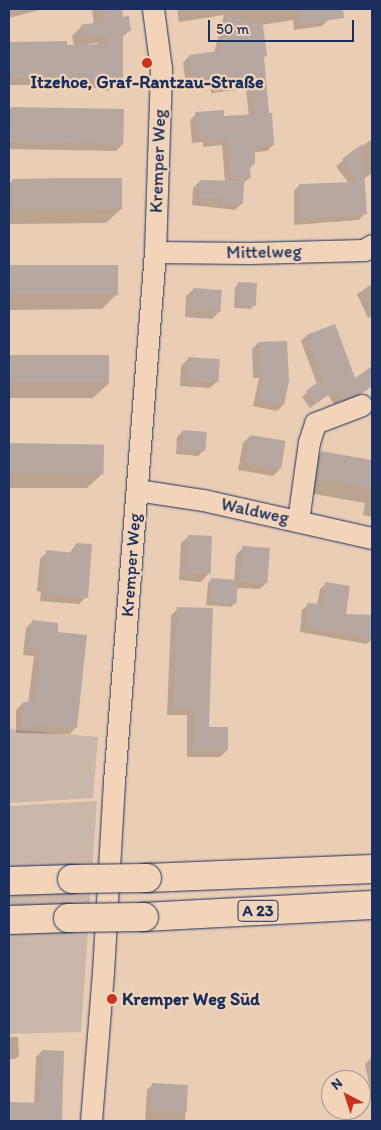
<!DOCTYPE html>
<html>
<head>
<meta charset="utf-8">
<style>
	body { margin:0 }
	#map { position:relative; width:381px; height:1130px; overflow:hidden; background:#e9ceb5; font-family:Itim,sans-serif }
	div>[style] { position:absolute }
	.green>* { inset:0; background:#cbb7a9 }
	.shadow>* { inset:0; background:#0003 }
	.building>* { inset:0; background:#b6a7a0; transform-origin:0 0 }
	.roads { filter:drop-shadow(0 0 1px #1b2f5e) drop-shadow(0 0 1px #1b2f5e) }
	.minor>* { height:21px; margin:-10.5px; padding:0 10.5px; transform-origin:10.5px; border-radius:10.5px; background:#f2d5b9 }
	.highway>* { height:28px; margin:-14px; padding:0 14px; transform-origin:14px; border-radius:14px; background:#f2d5b9 }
	.bridges { filter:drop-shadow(0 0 1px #1b2f5e) drop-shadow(0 0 1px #1b2f5e) }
	.highway-bridge>* { height:28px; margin:-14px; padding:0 14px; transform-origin:14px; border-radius:14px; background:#f2d5b9 }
	.dots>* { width:14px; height:14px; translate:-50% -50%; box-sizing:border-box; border:2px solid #f2d5b9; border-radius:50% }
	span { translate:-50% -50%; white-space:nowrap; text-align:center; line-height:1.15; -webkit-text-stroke:4.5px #f2d5b9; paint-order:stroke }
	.shield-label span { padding:1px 4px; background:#f2d5b9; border:1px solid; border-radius:4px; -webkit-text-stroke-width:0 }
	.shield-label { font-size:16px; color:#1b2f5e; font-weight:700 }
	.poi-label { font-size:18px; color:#1b2f5e; font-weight:700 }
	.left { translate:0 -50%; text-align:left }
	.street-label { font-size:18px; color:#1b2f5e }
	.frame { position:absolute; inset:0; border:10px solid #1b2f5e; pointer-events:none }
	.north { position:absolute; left:321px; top:1070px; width:50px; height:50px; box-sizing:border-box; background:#f2d5b9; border:1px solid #9c9395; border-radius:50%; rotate:320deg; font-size:14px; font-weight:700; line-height:20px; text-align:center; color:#1b2f5e }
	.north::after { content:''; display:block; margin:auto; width:18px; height:22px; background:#c8321e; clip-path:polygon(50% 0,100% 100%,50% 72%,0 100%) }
	.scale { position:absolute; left:208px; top:20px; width:146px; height:22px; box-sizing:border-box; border:2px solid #1b2f5e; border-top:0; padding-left:6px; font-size:15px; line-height:18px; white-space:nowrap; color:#1b2f5e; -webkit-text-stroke:4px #f2d5b9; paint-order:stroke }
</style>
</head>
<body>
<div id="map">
	<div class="green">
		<div style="clip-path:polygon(9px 729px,98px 737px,93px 798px,9px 803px)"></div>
		<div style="clip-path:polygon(97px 801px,81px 1032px,9px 1034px,9px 806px)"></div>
	</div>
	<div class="shadow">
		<div style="clip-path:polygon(9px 9px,43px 9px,9px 18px)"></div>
		<div style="clip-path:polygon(evenodd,92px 9px,121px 9px,122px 18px,130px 30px,121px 38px,121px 81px,112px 90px,106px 91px,105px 88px,59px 88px,59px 85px,9px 85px,10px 43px,74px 46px,72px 36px,81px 27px,94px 24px,92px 9px,98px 43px,98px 46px,88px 46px,88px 44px,98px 43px)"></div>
		<div style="clip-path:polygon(177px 9px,344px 9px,329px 16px,328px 20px,322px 26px,294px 30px,293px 20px,261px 25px,265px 56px,262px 59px,273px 145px,267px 151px,254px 152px,254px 164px,249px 169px,250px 177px,244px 183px,242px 203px,235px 210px,192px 205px,193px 188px,200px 181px,225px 182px,222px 145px,203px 147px,203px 142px,192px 143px,190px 120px,196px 114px,223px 117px,249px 116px,246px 89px,211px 93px,210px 81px,186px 84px,183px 63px,189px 56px,214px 53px,224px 15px,179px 22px)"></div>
		<div style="clip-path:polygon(11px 108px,123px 144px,116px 151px,9px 149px,9px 111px)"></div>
		<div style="clip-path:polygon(372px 139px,372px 173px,358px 183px,365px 213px,359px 220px,294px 225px,294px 191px,300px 185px,349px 184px,336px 166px)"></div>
		<div style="clip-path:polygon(13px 180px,121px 209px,106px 223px,9px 224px,9px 184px)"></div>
		<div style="clip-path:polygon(9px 268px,117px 294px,102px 309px,9px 310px)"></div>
		<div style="clip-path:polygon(239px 284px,254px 305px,251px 309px,234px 308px,235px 287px)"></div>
		<div style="clip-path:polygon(372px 284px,372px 316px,368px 318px,357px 294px)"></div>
		<div style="clip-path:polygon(194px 289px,219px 312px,212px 319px,185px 317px,186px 296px)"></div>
		<div style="clip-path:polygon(306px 336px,354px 380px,372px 368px,372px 386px,356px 397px,334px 404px,328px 395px,310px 408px,302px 397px,317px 384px,301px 341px)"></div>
		<div style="clip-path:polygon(258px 343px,283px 405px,277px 411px,253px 406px,259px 378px,253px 378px,252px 349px)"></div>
		<div style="clip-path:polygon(9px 356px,108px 357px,108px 384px,93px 398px,9px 398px)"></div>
		<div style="clip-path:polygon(188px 359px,217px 381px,210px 388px,180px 386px,181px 366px)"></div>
		<div style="clip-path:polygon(183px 431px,204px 450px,198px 456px,176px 454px,177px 437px)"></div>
		<div style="clip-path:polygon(250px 436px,280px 469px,273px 476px,238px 470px,243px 443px)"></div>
		<div style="clip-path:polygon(9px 444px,102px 445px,102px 474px,87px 488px,9px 488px)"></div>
		<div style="clip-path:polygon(322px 452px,372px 462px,372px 517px,363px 515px,365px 503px,303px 492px,307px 467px)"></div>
		<div style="clip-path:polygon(189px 536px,208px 574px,201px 582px,179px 580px,181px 543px)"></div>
		<div style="clip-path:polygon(76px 544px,86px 597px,79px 604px,40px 601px,41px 592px,37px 591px,40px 559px,47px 552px,69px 554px)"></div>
		<div style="clip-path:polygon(243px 548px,267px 582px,260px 589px,236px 588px,234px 604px,231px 607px,206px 605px,208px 583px,211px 580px,234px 581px,236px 555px)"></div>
		<div style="clip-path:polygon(326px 584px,344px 615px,372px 616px,372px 639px,367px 644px,300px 632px,302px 610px,308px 605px,317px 605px,320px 589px)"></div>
		<div style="clip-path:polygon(178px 608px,208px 729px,227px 750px,220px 757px,187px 757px,187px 715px,167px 715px,171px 616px)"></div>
		<div style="clip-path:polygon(33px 621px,56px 633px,76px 727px,70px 734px,16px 733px,16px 710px,23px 703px,28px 703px,34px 656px,23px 655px,26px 628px)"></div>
		<div style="clip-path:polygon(9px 1037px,18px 1037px,19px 1056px,15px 1059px,9px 1059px)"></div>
		<div style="clip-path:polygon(42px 1051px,63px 1052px,61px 1121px,9px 1121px,9px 1103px,34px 1104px,36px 1057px)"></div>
		<div style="clip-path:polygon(372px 1057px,372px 1098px,365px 1064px)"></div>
		<div style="clip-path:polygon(153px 1084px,187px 1086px,185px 1121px,145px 1121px,147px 1090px)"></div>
	</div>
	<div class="building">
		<div style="clip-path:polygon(122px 9px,123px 17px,129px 16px,131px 31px,123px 32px,123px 82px,114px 82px,114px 79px,67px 79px,67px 77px,10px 77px,10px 42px,67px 41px,67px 45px,108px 44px,106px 35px,83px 38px,81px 25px,104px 21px,102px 11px)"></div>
		<div style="clip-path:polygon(298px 9px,343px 9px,344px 18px,300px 24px)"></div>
		<div style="clip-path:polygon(227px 16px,263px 25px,267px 56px,264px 57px,269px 113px,272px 113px,274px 145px,255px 147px,255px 164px,249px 165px,251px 178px,231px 180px,228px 140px,209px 142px,208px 136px,198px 137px,195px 112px,224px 110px,224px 116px,255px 114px,251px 83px,217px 88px,216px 76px,192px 79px,189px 55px,219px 51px)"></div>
		<div style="left:11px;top:107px;width:113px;height:35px;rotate:1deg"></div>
		<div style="clip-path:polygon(362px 144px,367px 214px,299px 219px,299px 184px,358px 182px,342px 159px)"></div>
		<div style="clip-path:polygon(66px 178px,122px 178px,122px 209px,12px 210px,12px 179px)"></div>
		<div style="clip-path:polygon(200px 180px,244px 181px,243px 204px,222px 203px,222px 199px,199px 199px)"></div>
		<div style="left:118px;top:265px;width:30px;height:109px;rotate:90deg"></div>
		<div style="left:238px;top:282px;width:19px;height:23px;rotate:3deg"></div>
		<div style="left:193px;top:288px;width:29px;height:22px;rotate:4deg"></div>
		<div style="clip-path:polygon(335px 324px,355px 378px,372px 366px,372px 386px,362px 393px,339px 400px,333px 391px,315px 404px,306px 391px,322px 379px,306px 335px)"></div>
		<div style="clip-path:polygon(287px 341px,289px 381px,284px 405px,258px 400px,264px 372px,259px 373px,258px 342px)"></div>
		<div style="left:9px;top:355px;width:100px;height:28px"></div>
		<div style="left:188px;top:357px;width:32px;height:23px;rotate:4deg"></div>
		<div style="left:183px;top:430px;width:24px;height:19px;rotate:5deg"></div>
		<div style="left:250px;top:435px;width:36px;height:28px;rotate:9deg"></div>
		<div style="left:9px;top:443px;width:95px;height:30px;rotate:1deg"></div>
		<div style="clip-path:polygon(321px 451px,372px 460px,372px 488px,317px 477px)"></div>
		<div style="left:188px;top:535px;width:24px;height:38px;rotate:2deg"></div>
		<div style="clip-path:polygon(76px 543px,92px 544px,88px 598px,47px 594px,48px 585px,44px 585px,46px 550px,75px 553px)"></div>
		<div style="left:242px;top:546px;width:28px;height:35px;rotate:4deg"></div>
		<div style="left:211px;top:578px;width:27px;height:24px;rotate:4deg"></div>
		<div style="clip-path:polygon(325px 582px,350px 586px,346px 614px,372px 615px,372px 639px,305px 627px,307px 603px,322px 604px)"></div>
		<div style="clip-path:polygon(177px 607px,213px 608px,209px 727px,228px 727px,228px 750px,193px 750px,193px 708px,174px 708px)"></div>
		<div style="clip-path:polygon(32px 620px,58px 623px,58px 632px,87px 635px,77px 728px,22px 727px,23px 702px,34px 702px,40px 650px,29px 649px)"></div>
		<div style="clip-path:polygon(42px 1050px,64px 1051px,62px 1121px,9px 1121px,9px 1102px,39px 1103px)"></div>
		<div style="left:152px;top:1083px;width:36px;height:27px;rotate:3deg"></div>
	</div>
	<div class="roads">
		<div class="minor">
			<div style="left:155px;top:252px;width:95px;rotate:0.6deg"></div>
			<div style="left:250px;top:253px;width:114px;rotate:-1.5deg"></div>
			<div style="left:364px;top:250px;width:9px;rotate:-32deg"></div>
			<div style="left:137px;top:490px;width:67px;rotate:8.6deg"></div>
			<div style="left:203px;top:500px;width:173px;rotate:12.7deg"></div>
			<div style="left:298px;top:521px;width:80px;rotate:-82.1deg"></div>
			<div style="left:309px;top:442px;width:20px;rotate:-72deg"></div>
			<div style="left:315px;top:423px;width:50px;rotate:-21deg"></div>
			<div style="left:91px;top:1121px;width:149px;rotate:-85.4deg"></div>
			<div style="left:103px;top:972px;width:190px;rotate:-86.7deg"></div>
			<div style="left:114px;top:782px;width:532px;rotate:-85.58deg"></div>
			<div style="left:155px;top:252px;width:183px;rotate:-88.1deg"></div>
			<div style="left:161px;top:69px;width:61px;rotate:-97.6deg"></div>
		</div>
		<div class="highway">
			<div style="left:147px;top:878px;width:225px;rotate:-2.3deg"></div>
			<div style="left:9px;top:881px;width:63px;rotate:-1.8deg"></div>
			<div style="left:144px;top:917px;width:228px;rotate:-3deg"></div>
			<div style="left:9px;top:920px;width:59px;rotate:-1.9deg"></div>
		</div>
	</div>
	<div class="bridges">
		<div class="highway-bridge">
			<div style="left:72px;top:879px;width:75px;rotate:-0.8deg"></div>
			<div style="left:68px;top:918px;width:76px;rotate:-0.8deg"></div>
		</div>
	</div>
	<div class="dots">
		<div style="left:147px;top:63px;background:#c8321e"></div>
		<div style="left:112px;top:999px;background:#c8321e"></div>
	</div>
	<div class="shield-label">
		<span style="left:258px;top:911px">A 23</span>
	</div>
	<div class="poi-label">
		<span style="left:147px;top:82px">Itzehoe, Graf-Rantzau-Straße</span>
		<span class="left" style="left:122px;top:999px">Kremper Weg Süd</span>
	</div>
	<div class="street-label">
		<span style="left:158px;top:161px;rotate:-88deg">Kremper Weg</span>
		<span style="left:264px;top:252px;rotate:-1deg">Mittelweg</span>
		<span style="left:255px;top:511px;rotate:12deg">Waldweg</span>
		<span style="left:131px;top:565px;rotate:-86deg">Kremper Weg</span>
	</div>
	<div class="frame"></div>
	<div class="north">N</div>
	<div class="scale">50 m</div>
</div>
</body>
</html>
